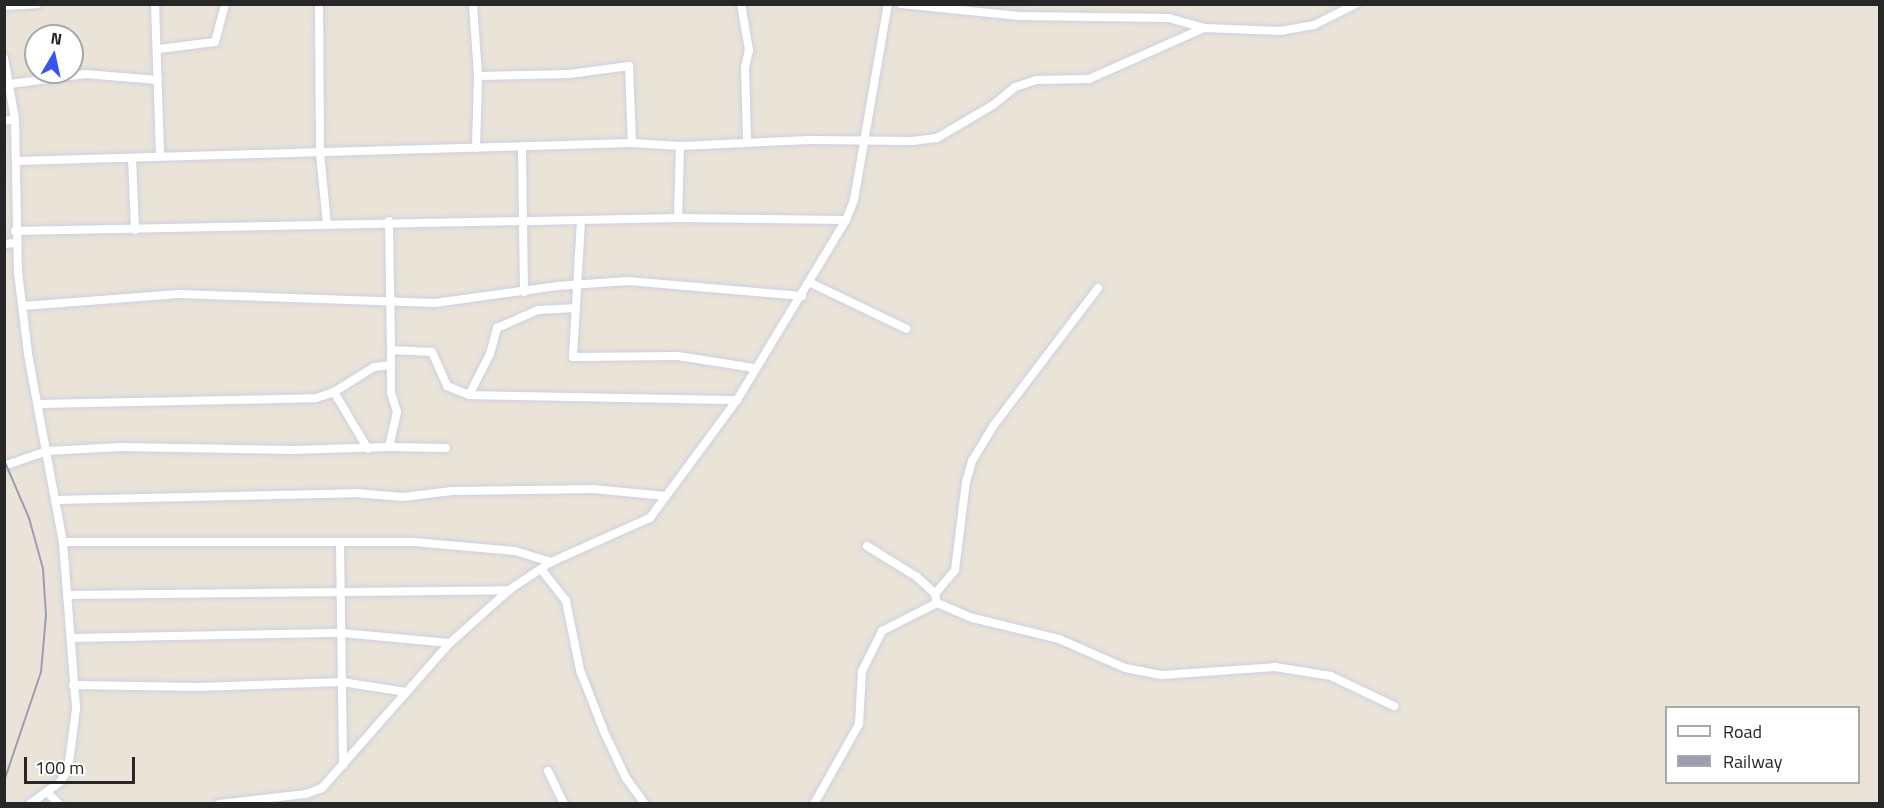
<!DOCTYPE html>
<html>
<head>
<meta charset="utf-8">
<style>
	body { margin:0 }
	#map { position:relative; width:1884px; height:808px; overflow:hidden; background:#e9e3d8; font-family:"Titillium Web",sans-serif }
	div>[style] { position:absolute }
	.roads { filter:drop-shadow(0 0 2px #ced0e0) drop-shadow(0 0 2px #ced0e0) }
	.minor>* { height:8px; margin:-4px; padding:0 4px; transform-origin:4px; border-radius:4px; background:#fff }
	.rail>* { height:2px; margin:-1px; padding:0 1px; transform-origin:1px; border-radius:1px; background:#9b9eb1 }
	span { translate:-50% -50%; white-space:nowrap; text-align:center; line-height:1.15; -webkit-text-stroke:5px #fff; paint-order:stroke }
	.frame { position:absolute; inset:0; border:6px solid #272727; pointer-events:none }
	.legend { position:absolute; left:1665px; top:706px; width:195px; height:78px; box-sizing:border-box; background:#fff; border:2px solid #a9a9a9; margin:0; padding:8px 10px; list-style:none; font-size:18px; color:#272727 }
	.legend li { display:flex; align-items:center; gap:12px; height:30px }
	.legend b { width:30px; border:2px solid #a9a9a9 }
	.north { position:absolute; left:24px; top:24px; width:60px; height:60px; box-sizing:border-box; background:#fff; border:2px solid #a9a9a9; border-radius:50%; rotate:9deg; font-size:16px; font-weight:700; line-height:24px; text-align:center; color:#272727 }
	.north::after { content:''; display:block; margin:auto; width:21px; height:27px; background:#3954f5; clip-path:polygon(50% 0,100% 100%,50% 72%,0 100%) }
	.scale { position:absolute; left:24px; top:757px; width:111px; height:27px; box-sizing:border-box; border:3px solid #272727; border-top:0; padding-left:8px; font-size:18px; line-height:21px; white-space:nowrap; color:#272727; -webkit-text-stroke:4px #fff; paint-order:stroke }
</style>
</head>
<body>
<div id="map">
	<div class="roads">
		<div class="minor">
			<div style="left:155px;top:4px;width:152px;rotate:88.1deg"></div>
			<div style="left:319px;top:4px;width:149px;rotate:89.6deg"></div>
			<div style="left:320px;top:153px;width:72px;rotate:84.4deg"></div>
			<div style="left:473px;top:4px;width:72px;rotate:86deg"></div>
			<div style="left:478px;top:76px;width:72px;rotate:91.6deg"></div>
			<div style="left:741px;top:4px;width:47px;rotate:80.1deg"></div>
			<div style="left:749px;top:50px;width:18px;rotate:103deg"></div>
			<div style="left:745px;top:68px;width:73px;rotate:88.4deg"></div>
			<div style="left:901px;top:4px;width:119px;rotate:5.8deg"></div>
			<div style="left:1019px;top:16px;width:150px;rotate:0.8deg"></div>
			<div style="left:1169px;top:18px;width:36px;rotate:16deg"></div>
			<div style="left:4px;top:6px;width:33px;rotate:-3deg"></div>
			<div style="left:159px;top:49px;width:56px;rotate:-7.1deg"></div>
			<div style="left:215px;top:42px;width:39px;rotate:-75deg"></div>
			<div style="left:4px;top:58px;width:62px;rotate:79.8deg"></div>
			<div style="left:15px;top:119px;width:153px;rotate:88.9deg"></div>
			<div style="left:18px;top:272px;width:83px;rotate:83deg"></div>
			<div style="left:28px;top:354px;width:191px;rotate:79.5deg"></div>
			<div style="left:63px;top:542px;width:168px;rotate:85.5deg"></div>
			<div style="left:76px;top:709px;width:62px;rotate:97.5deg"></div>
			<div style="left:68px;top:770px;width:14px;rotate:124deg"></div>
			<div style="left:60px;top:782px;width:37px;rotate:144deg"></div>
			<div style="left:478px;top:76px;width:91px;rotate:-1.3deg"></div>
			<div style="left:569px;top:74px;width:61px;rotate:-7.6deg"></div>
			<div style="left:629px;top:66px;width:77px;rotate:87.8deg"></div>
			<div style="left:10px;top:84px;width:76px;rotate:-7.6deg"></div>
			<div style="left:85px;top:74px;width:73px;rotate:4.7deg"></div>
			<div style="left:4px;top:121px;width:11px;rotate:-10deg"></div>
			<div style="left:522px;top:149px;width:143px;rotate:89.2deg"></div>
			<div style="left:132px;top:158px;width:72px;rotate:87.6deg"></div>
			<div style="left:16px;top:161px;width:616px;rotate:-1.67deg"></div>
			<div style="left:632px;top:143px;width:48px;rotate:3.6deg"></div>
			<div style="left:680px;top:146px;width:129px;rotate:-2.7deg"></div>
			<div style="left:809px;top:140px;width:103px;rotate:0.6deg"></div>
			<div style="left:912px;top:141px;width:25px;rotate:-7deg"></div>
			<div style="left:937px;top:138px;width:65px;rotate:-30.5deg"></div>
			<div style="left:993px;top:105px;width:28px;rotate:-39deg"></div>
			<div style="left:1015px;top:87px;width:22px;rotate:-18deg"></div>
			<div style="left:1036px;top:80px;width:53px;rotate:-1.1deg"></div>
			<div style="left:1089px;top:79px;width:126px;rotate:-23.9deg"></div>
			<div style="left:1204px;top:28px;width:76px;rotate:2.3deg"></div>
			<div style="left:1280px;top:31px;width:35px;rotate:-10deg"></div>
			<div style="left:1314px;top:25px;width:47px;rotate:-26.6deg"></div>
			<div style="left:678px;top:218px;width:72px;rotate:-88.4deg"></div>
			<div style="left:389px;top:221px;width:129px;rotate:89.1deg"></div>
			<div style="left:581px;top:221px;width:136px;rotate:93.4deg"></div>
			<div style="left:573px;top:357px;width:105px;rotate:-0.5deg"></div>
			<div style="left:678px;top:356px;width:77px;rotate:9deg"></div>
			<div style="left:15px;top:231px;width:663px;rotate:-1.12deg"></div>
			<div style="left:678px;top:218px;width:168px;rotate:0.7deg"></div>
			<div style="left:4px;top:244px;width:11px;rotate:-5deg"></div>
			<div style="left:811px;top:283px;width:106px;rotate:25.6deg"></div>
			<div style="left:23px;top:306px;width:156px;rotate:-4.4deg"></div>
			<div style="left:179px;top:294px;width:256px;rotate:2deg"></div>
			<div style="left:435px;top:303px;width:123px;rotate:-7.9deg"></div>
			<div style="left:557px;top:286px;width:71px;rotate:-4deg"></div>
			<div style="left:628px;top:281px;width:175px;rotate:4.9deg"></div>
			<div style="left:334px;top:392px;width:66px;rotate:59.2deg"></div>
			<div style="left:469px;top:395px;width:46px;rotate:-62.9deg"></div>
			<div style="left:490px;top:354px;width:27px;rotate:-75deg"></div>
			<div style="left:497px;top:328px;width:45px;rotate:-23.7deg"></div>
			<div style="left:538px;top:310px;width:38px;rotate:-3deg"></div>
			<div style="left:39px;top:404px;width:277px;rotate:-1.2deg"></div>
			<div style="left:316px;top:398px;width:19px;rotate:-18deg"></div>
			<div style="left:334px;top:392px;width:47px;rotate:-32deg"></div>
			<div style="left:374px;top:367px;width:17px;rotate:-7deg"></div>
			<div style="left:389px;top:447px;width:57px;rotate:1deg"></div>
			<div style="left:4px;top:466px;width:46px;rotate:-19.2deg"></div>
			<div style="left:47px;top:451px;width:74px;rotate:-3.1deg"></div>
			<div style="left:121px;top:447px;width:173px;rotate:1deg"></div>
			<div style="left:294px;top:450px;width:95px;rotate:-1.8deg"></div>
			<div style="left:389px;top:447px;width:36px;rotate:-77deg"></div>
			<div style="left:397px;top:412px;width:21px;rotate:-107deg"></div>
			<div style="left:391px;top:392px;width:42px;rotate:-90deg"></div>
			<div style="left:391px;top:350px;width:41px;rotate:2.8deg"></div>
			<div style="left:432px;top:352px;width:37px;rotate:66deg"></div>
			<div style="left:447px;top:386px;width:24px;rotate:22deg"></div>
			<div style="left:469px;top:395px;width:268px;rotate:1.1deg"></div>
			<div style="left:55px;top:500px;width:300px;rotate:-1.3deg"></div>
			<div style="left:355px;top:493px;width:48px;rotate:4.8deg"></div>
			<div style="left:403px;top:497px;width:49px;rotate:-7deg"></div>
			<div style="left:452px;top:491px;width:141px;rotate:-0.8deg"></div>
			<div style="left:593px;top:489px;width:73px;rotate:5.5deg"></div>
			<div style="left:63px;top:542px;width:351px"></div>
			<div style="left:414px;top:542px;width:101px;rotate:5.1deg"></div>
			<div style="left:515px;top:551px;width:38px;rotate:17deg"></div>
			<div style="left:340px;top:544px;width:221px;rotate:89.2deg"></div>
			<div style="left:867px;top:546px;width:59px;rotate:31.8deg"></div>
			<div style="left:917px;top:577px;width:25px;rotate:43deg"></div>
			<div style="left:541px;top:569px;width:41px;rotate:52deg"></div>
			<div style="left:566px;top:601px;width:70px;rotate:78.5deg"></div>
			<div style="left:580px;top:670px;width:69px;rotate:68.7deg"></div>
			<div style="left:605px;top:734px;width:49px;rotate:64.5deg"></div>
			<div style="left:626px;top:778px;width:32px;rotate:54deg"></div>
			<div style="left:67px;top:595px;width:442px;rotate:-0.6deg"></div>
			<div style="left:937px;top:603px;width:9px;rotate:-103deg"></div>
			<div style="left:935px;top:594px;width:31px;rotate:-50deg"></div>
			<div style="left:955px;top:570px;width:89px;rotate:-82.9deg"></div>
			<div style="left:966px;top:482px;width:22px;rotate:-74deg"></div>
			<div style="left:972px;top:461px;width:42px;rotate:-58.6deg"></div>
			<div style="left:994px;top:425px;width:172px;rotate:-52.8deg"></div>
			<div style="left:71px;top:638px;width:271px;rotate:-1.1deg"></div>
			<div style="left:342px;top:633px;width:108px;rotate:5.3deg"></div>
			<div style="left:73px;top:685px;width:127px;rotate:0.9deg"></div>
			<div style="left:200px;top:687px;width:142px;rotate:-2deg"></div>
			<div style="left:342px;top:682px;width:65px;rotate:8.9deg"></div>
			<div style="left:548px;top:771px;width:37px;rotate:64deg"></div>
			<div style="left:47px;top:792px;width:17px;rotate:45deg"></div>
			<div style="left:219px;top:804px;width:88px;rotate:-6.6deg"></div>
			<div style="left:306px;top:794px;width:17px;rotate:-21deg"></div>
			<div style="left:322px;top:788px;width:193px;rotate:-48.6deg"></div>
			<div style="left:450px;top:643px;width:79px;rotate:-41.9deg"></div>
			<div style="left:509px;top:590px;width:50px;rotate:-33.7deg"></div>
			<div style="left:551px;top:562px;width:108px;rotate:-24deg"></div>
			<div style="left:650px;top:518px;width:147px;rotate:-53.6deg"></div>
			<div style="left:737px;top:400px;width:210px;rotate:-58.8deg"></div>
			<div style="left:846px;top:220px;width:22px;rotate:-68deg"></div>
			<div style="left:854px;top:200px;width:199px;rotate:-80.2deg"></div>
			<div style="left:814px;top:804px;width:92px;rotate:-60.6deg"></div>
			<div style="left:859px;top:724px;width:53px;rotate:-86.8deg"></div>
			<div style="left:862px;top:671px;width:45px;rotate:-63.4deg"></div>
			<div style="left:882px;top:631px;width:62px;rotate:-27deg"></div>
			<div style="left:937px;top:603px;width:39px;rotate:23deg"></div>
			<div style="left:973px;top:618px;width:89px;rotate:13.7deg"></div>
			<div style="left:1059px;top:639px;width:72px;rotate:23.7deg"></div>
			<div style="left:1125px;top:668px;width:38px;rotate:11deg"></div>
			<div style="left:1162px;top:675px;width:113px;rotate:-4deg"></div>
			<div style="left:1275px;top:667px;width:57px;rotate:9.1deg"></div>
			<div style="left:1331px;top:676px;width:70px;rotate:25.5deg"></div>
		</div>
	</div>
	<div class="rail">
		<div style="left:4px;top:460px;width:63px;rotate:66.7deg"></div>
		<div style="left:29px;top:518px;width:53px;rotate:74.6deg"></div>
		<div style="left:43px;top:569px;width:46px;rotate:86.3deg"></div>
		<div style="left:46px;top:615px;width:57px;rotate:95deg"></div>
		<div style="left:41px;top:672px;width:115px;rotate:108.7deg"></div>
	</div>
	<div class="frame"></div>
	<ul class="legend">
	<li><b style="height:8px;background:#fff"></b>Road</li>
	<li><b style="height:8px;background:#9b9eb1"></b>Railway</li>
	</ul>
	<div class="north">N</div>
	<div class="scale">100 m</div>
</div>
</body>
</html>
